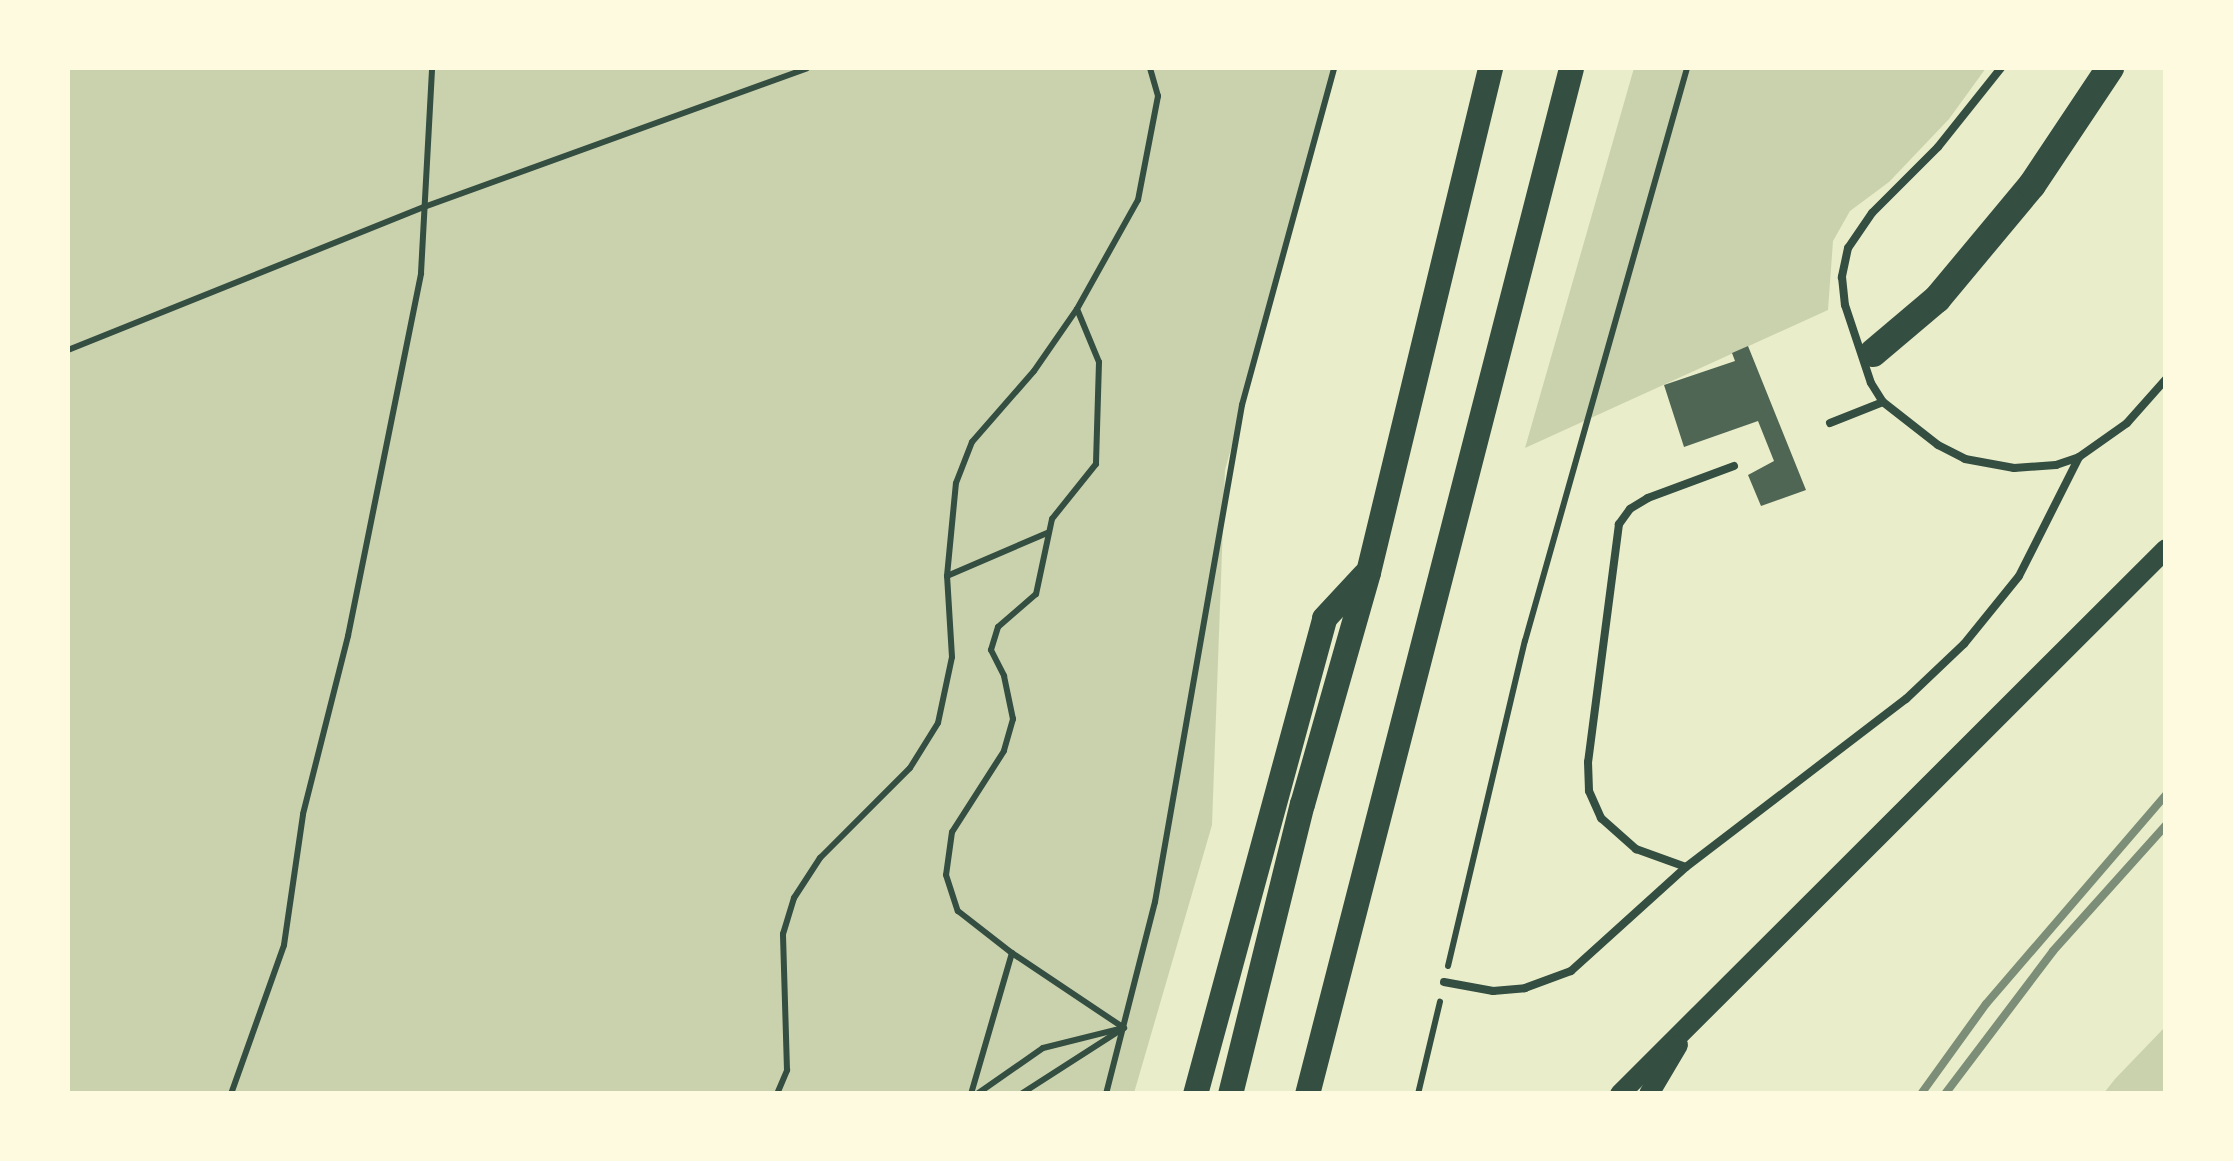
<!DOCTYPE html>
<html>
<head>
<meta charset="utf-8">
<style>
	body { margin:0 }
	#map { position:relative; width:2233px; height:1161px; overflow:hidden; background:#e9edc9; font-family:"Fira Sans Condensed",sans-serif }
	div>[style] { position:absolute }
	.green>* { inset:0; background:#cad2ad }
	.building>* { inset:0; background:#4f6655 }
	.path>* { height:6px; margin:-3px; padding:0 3px; transform-origin:3px; border-radius:3px; background:#344e41 }
	.service>* { height:8px; margin:-4px; padding:0 4px; transform-origin:4px; border-radius:4px; background:#344e41 }
	.secondary>* { height:20px; margin:-10px; padding:0 10px; transform-origin:10px; border-radius:10px; background:#344e41 }
	.trunk>* { height:25px; margin:-12.5px; padding:0 12.5px; transform-origin:12.5px; border-radius:12.5px; background:#344e41 }
	.motorway>* { height:28px; margin:-14px; padding:0 14px; transform-origin:14px; border-radius:14px; background:#344e41 }
	.rail>* { height:8px; margin:-4px; padding:0 4px; transform-origin:4px; border-radius:4px; background:#7c8e77 }
	span { translate:-50% -50%; white-space:nowrap; text-align:center; line-height:1.15; -webkit-text-stroke:9px #fefae0; paint-order:stroke }
	.frame { position:absolute; inset:0; border:70px solid #fefae0; pointer-events:none }
</style>
</head>
<body>
<div id="map">
	<div class="green">
		<div style="clip-path:polygon(68px 68px,1337px 68px,1225px 470px,1212px 825px,1134px 1093px,68px 1093px)"></div>
		<div style="clip-path:polygon(1634px 68px,1986px 68px,1949px 119px,1889px 182px,1850px 211px,1833px 241px,1828px 310px,1525px 448px)"></div>
		<div style="clip-path:polygon(2165px 1027px,2165px 1093px,2104px 1093px,2115px 1079px)"></div>
	</div>
	<div class="building">
		<div style="clip-path:polygon(1748px 346px,1806px 490px,1761px 506px,1748px 475px,1774px 461px,1758px 421px,1684px 447px,1664px 385px,1735px 361px,1732px 353px)"></div>
	</div>
	<div class="path">
		<div style="left:1077px;top:309px;width:57px;rotate:67.5deg"></div>
		<div style="left:1099px;top:362px;width:102px;rotate:91.7deg"></div>
		<div style="left:1096px;top:464px;width:70px;rotate:128.7deg"></div>
		<div style="left:1052px;top:519px;width:77px;rotate:102deg"></div>
		<div style="left:1036px;top:594px;width:50px;rotate:139deg"></div>
		<div style="left:998px;top:627px;width:24px;rotate:107deg"></div>
		<div style="left:991px;top:650px;width:29px;rotate:63deg"></div>
		<div style="left:1004px;top:676px;width:44px;rotate:78.2deg"></div>
		<div style="left:1013px;top:719px;width:33px;rotate:106deg"></div>
		<div style="left:1004px;top:751px;width:96px;rotate:122.7deg"></div>
		<div style="left:952px;top:832px;width:43px;rotate:97.9deg"></div>
		<div style="left:946px;top:875px;width:38px;rotate:72deg"></div>
		<div style="left:958px;top:911px;width:68px;rotate:37.9deg"></div>
		<div style="left:1012px;top:953px;width:135px;rotate:33.8deg"></div>
		<div style="left:68px;top:350px;width:384px;rotate:-21.9deg"></div>
		<div style="left:424px;top:207px;width:407px;rotate:-19.9deg"></div>
		<div style="left:947px;top:576px;width:109px;rotate:-23.3deg"></div>
		<div style="left:1448px;top:966px;width:334px;rotate:-76.7deg"></div>
		<div style="left:1525px;top:641px;width:595px;rotate:-74.21deg"></div>
		<div style="left:231px;top:1094px;width:158px;rotate:-70.4deg"></div>
		<div style="left:284px;top:945px;width:132px;rotate:-81.7deg"></div>
		<div style="left:303px;top:814px;width:184px;rotate:-75.8deg"></div>
		<div style="left:348px;top:636px;width:370px;rotate:-78.6deg"></div>
		<div style="left:421px;top:273px;width:205px;rotate:-86.9deg"></div>
		<div style="left:777px;top:1094px;width:26px;rotate:-67deg"></div>
		<div style="left:787px;top:1070px;width:136px;rotate:-91.7deg"></div>
		<div style="left:783px;top:934px;width:38px;rotate:-73deg"></div>
		<div style="left:794px;top:898px;width:48px;rotate:-57deg"></div>
		<div style="left:820px;top:858px;width:127px;rotate:-45deg"></div>
		<div style="left:910px;top:768px;width:53px;rotate:-58.1deg"></div>
		<div style="left:938px;top:723px;width:67px;rotate:-78deg"></div>
		<div style="left:952px;top:657px;width:81px;rotate:-93.5deg"></div>
		<div style="left:947px;top:576px;width:93px;rotate:-84.5deg"></div>
		<div style="left:956px;top:483px;width:44px;rotate:-68.7deg"></div>
		<div style="left:972px;top:442px;width:94px;rotate:-48.9deg"></div>
		<div style="left:1034px;top:371px;width:75px;rotate:-55.3deg"></div>
		<div style="left:1077px;top:309px;width:125px;rotate:-60.8deg"></div>
		<div style="left:1138px;top:200px;width:106px;rotate:-79.1deg"></div>
		<div style="left:1158px;top:96px;width:29px;rotate:-106deg"></div>
		<div style="left:971px;top:1094px;width:147px;rotate:-73.8deg"></div>
		<div style="left:977px;top:1094px;width:80px;rotate:-34.9deg"></div>
		<div style="left:1043px;top:1048px;width:82px;rotate:-14deg"></div>
		<div style="left:1021px;top:1094px;width:117px;rotate:-32.7deg"></div>
		<div style="left:1106px;top:1094px;width:198px;rotate:-75.7deg"></div>
		<div style="left:1155px;top:902px;width:505px;rotate:-80.07deg"></div>
		<div style="left:1242px;top:405px;width:349px;rotate:-74.7deg"></div>
		<div style="left:1418px;top:1094px;width:95px;rotate:-76.6deg"></div>
	</div>
	<div class="service">
		<div style="left:2001px;top:68px;width:101px;rotate:128.6deg"></div>
		<div style="left:1938px;top:147px;width:93px;rotate:135deg"></div>
		<div style="left:1872px;top:213px;width:42px;rotate:124.4deg"></div>
		<div style="left:1848px;top:248px;width:30px;rotate:102deg"></div>
		<div style="left:1842px;top:277px;width:28px;rotate:84deg"></div>
		<div style="left:1845px;top:305px;width:82px;rotate:71.6deg"></div>
		<div style="left:1871px;top:383px;width:22px;rotate:58deg"></div>
		<div style="left:1883px;top:402px;width:70px;rotate:38deg"></div>
		<div style="left:1938px;top:445px;width:30px;rotate:27deg"></div>
		<div style="left:1965px;top:459px;width:50px;rotate:10.4deg"></div>
		<div style="left:2014px;top:468px;width:42px;rotate:-4.1deg"></div>
		<div style="left:2056px;top:465px;width:24px;rotate:-19deg"></div>
		<div style="left:2079px;top:457px;width:59px;rotate:-35.3deg"></div>
		<div style="left:2127px;top:423px;width:59px;rotate:-48.4deg"></div>
		<div style="left:1830px;top:423px;width:57px;rotate:-21.6deg"></div>
		<div style="left:1734px;top:466px;width:92px;rotate:159.6deg"></div>
		<div style="left:1648px;top:498px;width:21px;rotate:149deg"></div>
		<div style="left:1630px;top:509px;width:19px;rotate:126deg"></div>
		<div style="left:1619px;top:524px;width:240px;rotate:97.4deg"></div>
		<div style="left:1588px;top:762px;width:29px;rotate:88deg"></div>
		<div style="left:1589px;top:791px;width:30px;rotate:66deg"></div>
		<div style="left:1601px;top:818px;width:47px;rotate:41.5deg"></div>
		<div style="left:1636px;top:849px;width:53px;rotate:19.8deg"></div>
		<div style="left:1686px;top:867px;width:277px;rotate:-37.4deg"></div>
		<div style="left:1906px;top:699px;width:80px;rotate:-43.5deg"></div>
		<div style="left:1964px;top:644px;width:87px;rotate:-51deg"></div>
		<div style="left:2019px;top:576px;width:133px;rotate:-63.2deg"></div>
		<div style="left:1444px;top:982px;width:50px;rotate:10.4deg"></div>
		<div style="left:1493px;top:991px;width:32px;rotate:-5deg"></div>
		<div style="left:1525px;top:988px;width:49px;rotate:-20.3deg"></div>
		<div style="left:1571px;top:971px;width:155px;rotate:-42.1deg"></div>
	</div>
	<div class="secondary">
		<div style="left:1620px;top:1094px;width:771px;rotate:-44.95deg"></div>
		<div style="left:1649px;top:1094px;width:57px;rotate:-59.4deg"></div>
	</div>
	<div class="trunk">
		<div style="left:1195px;top:1094px;width:493px;rotate:-74.8deg"></div>
		<div style="left:1324px;top:618px;width:59px;rotate:-47.1deg"></div>
		<div style="left:1230px;top:1094px;width:299px;rotate:-76.1deg"></div>
		<div style="left:1302px;top:804px;width:241px;rotate:-74.1deg"></div>
		<div style="left:1368px;top:572px;width:519px;rotate:-76.39deg"></div>
		<div style="left:1307px;top:1094px;width:1059px;rotate:-75.57deg"></div>
	</div>
	<div class="motorway">
		<div style="left:1873px;top:353px;width:84px;rotate:-40.2deg"></div>
		<div style="left:1937px;top:299px;width:148px;rotate:-50.2deg"></div>
		<div style="left:2032px;top:185px;width:141px;rotate:-56.3deg"></div>
	</div>
	<div class="rail">
		<div style="left:1921px;top:1094px;width:111px;rotate:-54.2deg"></div>
		<div style="left:1986px;top:1004px;width:276px;rotate:-49.3deg"></div>
		<div style="left:1945px;top:1094px;width:179px;rotate:-52.9deg"></div>
		<div style="left:2053px;top:951px;width:169px;rotate:-48.1deg"></div>
	</div>
	<div class="frame"></div>
</div>
</body>
</html>
